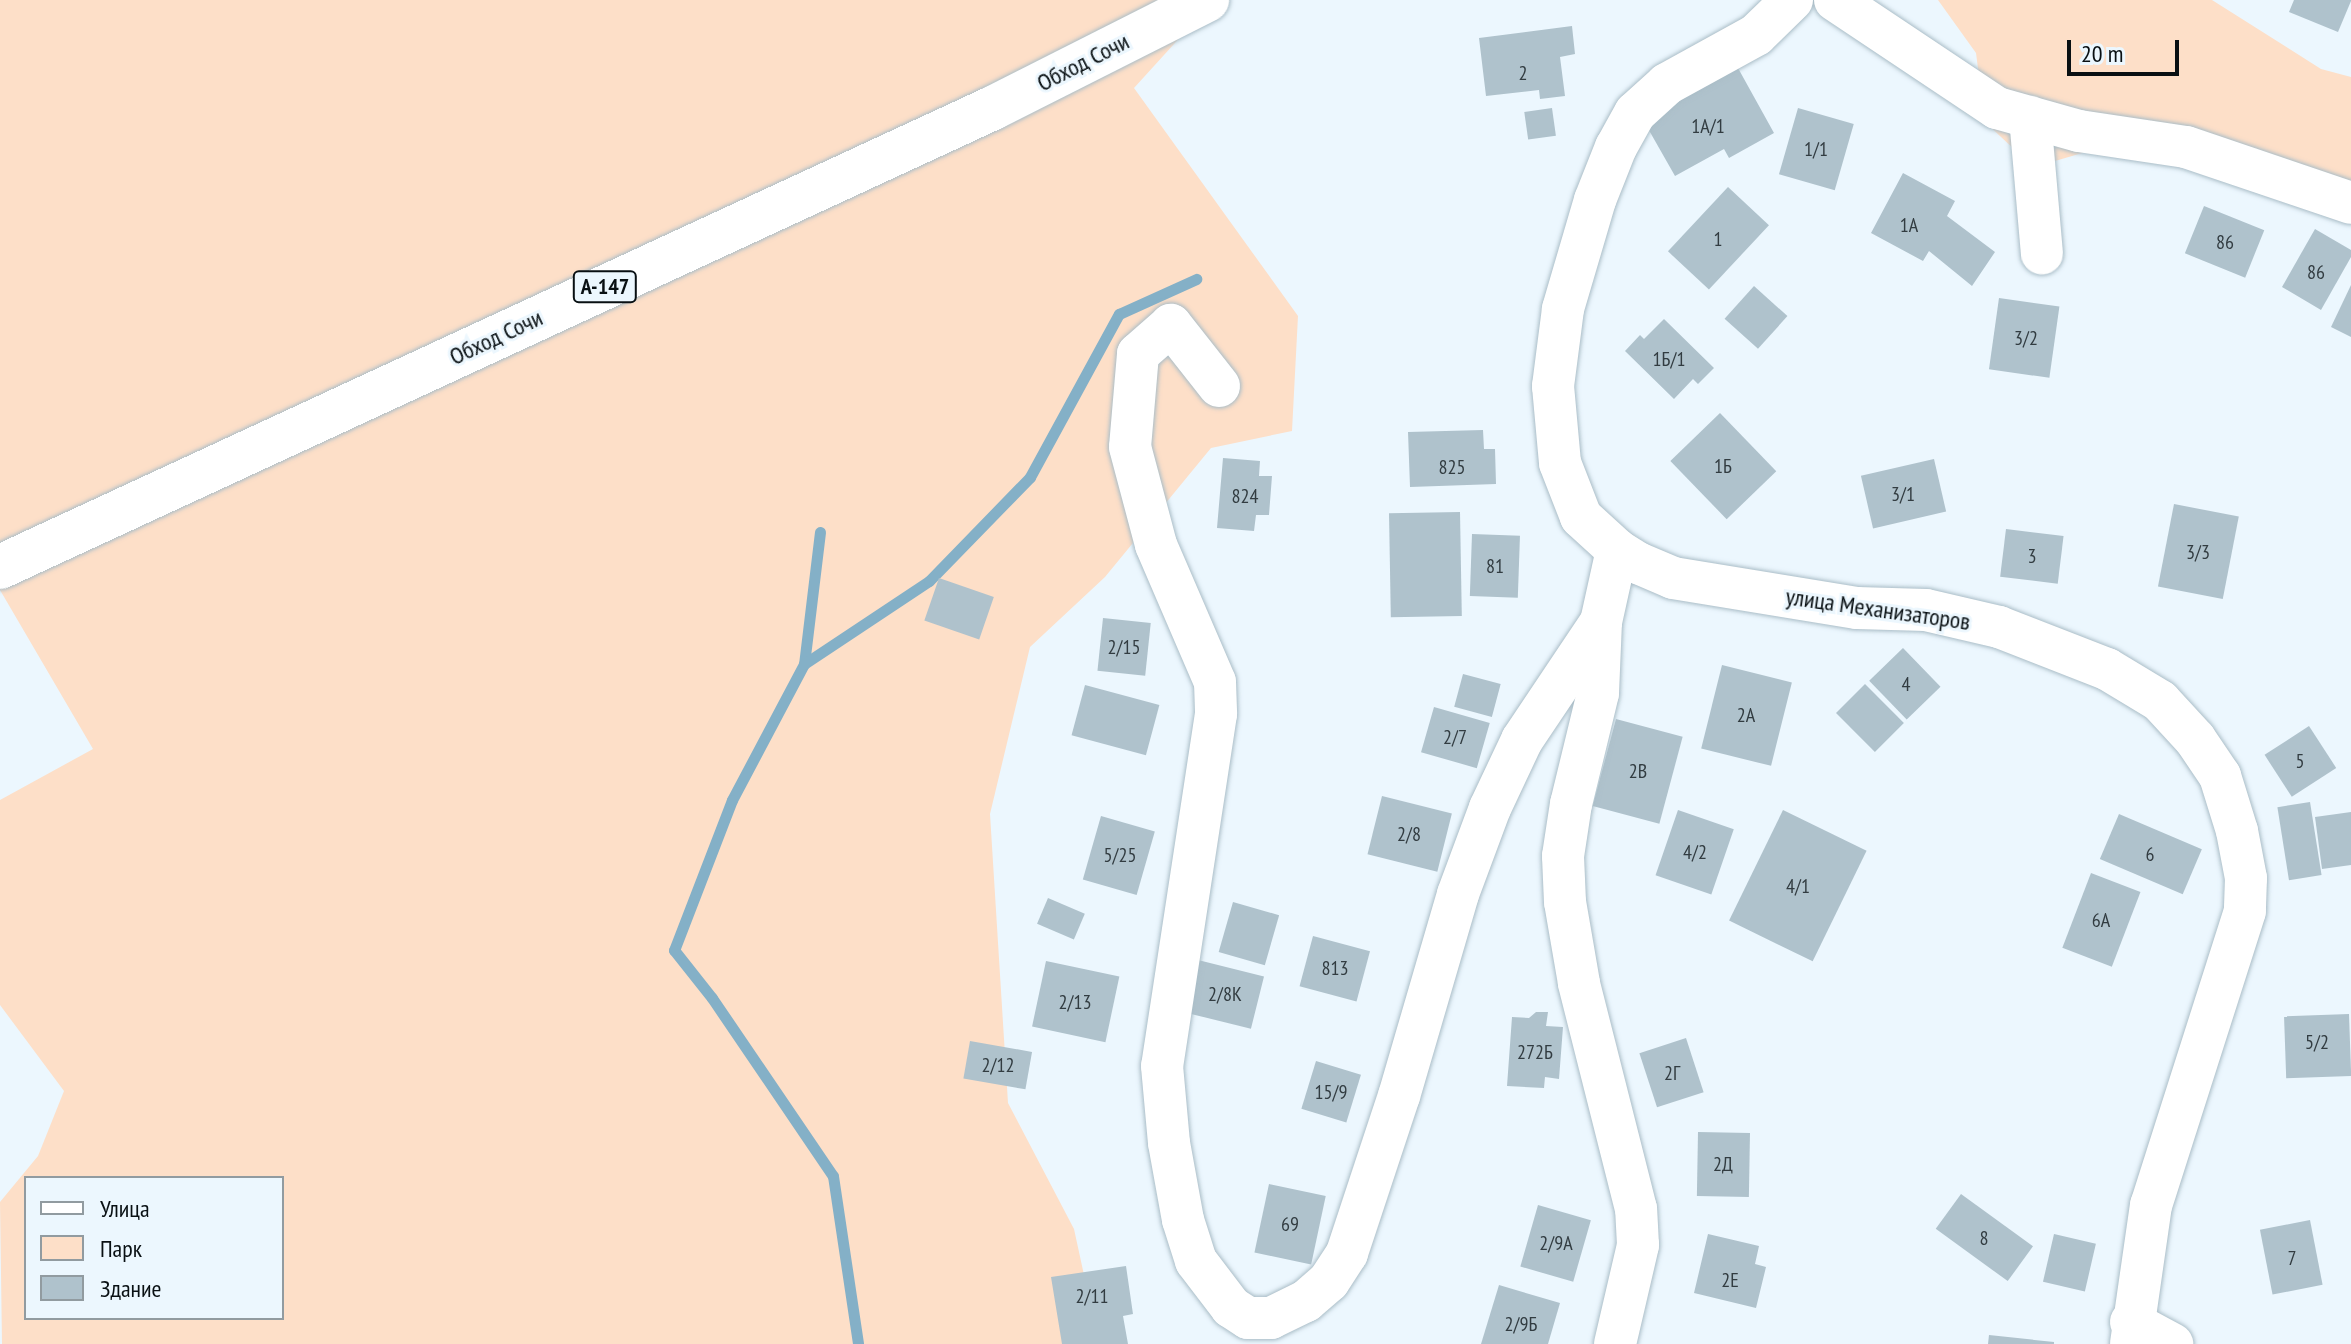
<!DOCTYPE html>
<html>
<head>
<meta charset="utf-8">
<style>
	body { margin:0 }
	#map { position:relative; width:2351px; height:1344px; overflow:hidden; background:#ecf7fe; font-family:"PT Sans Narrow",sans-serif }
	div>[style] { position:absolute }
	.green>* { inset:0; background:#fddfc8 }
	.stream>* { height:11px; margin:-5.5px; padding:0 5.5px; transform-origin:5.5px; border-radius:5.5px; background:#84b0c7 }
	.building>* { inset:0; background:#afc2cc; transform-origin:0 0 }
	.roads { filter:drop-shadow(0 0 2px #aabdc7) drop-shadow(0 0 2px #aabdc7) }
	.minor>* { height:42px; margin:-21px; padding:0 21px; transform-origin:21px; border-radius:21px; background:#fff }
	.highway>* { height:44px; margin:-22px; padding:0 22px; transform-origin:22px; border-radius:22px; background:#fff }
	span { translate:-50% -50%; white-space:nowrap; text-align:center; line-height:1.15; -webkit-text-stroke:6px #ecf7fe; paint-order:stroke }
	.number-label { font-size:20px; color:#323c41 }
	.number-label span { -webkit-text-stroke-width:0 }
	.shield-label span { padding:2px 6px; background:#ecf7fe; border:2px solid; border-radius:6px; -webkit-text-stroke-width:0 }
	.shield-label { font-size:22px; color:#091013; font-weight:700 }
	.street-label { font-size:24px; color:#091013 }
	.legend { position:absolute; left:24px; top:1176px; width:260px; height:144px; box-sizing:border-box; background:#ecf7fe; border:2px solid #919ba0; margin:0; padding:10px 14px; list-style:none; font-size:24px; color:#091013 }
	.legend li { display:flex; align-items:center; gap:16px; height:40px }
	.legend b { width:40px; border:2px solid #919ba0 }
	.scale { position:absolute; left:2067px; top:40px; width:112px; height:36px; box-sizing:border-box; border:4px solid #091013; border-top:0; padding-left:10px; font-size:24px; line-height:28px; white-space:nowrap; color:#091013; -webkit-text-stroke:6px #ecf7fe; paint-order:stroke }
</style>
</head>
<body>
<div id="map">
	<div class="green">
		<div style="clip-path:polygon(evenodd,0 0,1214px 0,1134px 88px,1298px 316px,1292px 431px,1211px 448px,1105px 577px,1030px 647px,990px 814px,1008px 1103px,1074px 1229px,1099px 1344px,2px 1344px,0 1202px,38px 1156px,64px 1091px,0 1005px,0 800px,93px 749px,0 590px,0 0,26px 1178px,282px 1178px,282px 1318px,26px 1318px,26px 1178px)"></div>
		<div style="clip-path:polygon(1938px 0,2212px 0,2321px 69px,2351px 77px,2351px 208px,2164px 129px,2055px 161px,2016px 151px,1985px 122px,1976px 53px)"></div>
	</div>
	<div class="stream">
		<div style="left:820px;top:532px;width:133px;rotate:96.9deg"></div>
		<div style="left:804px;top:664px;width:154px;rotate:117.9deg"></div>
		<div style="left:732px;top:800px;width:161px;rotate:111.1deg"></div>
		<div style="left:674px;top:950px;width:61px;rotate:51.6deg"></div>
		<div style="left:712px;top:998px;width:215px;rotate:55.8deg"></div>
		<div style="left:833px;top:1176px;width:170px;rotate:81.5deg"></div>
		<div style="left:804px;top:664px;width:150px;rotate:-33.6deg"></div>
		<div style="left:929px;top:581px;width:145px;rotate:-45.8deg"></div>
		<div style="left:1030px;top:477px;width:186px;rotate:-61.4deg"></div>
		<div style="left:1119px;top:314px;width:85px;rotate:-24.4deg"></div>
	</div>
	<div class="building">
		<div style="clip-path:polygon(2294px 0,2351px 0,2351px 1px,2338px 32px,2289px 12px)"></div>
		<div style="clip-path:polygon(1572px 26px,1575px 54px,1560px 57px,1565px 96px,1540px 99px,1539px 90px,1486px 96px,1479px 38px)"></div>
		<div style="clip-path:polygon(1733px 59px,1774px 133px,1729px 158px,1724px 149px,1675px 176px,1642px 118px)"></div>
		<div style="left:1552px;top:108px;width:28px;height:28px;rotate:82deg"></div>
		<div style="left:1798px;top:108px;width:58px;height:69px;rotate:16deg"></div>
		<div style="clip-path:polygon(1903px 173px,1955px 201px,1947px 216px,1995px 252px,1972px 286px,1929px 251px,1923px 261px,1871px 233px)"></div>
		<div style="left:1728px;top:187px;width:56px;height:88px;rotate:43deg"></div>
		<div style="left:2204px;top:206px;width:65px;height:51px;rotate:22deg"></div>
		<div style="clip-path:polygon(2315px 229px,2351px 250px,2351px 257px,2321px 310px,2282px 287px)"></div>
		<div style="clip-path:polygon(2351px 285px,2351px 337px,2331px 327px)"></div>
		<div style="left:1754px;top:286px;width:45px;height:44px;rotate:42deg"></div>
		<div style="left:1999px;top:298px;width:61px;height:72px;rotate:8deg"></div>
		<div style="clip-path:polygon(1664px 319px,1714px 368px,1698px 384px,1693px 379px,1674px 399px,1625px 351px,1640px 335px,1644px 339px)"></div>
		<div style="left:1720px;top:413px;width:81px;height:69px;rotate:46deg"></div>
		<div style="clip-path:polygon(1483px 430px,1484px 449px,1495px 449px,1496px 484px,1410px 487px,1408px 432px)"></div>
		<div style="clip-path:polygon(1223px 458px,1260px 461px,1259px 476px,1272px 476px,1269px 515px,1256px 515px,1254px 531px,1217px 528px)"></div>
		<div style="left:1934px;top:459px;width:54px;height:75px;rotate:77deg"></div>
		<div style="left:2174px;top:504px;width:66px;height:84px;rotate:11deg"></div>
		<div style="left:1460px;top:512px;width:104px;height:71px;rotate:89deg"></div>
		<div style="left:2006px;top:529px;width:58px;height:48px;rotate:7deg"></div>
		<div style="left:1472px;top:534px;width:48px;height:62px;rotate:2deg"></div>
		<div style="left:939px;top:578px;width:58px;height:45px;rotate:19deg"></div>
		<div style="left:1103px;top:618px;width:48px;height:53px;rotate:6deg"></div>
		<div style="left:1903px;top:648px;width:54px;height:47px;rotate:46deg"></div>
		<div style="left:1722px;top:665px;width:72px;height:86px;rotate:14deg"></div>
		<div style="left:1463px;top:674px;width:39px;height:34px;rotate:15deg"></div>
		<div style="left:1865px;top:684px;width:55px;height:41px;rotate:45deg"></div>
		<div style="left:1085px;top:685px;width:77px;height:52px;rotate:15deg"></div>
		<div style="left:1434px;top:707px;width:58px;height:47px;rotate:16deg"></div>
		<div style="left:1616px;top:719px;width:69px;height:90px;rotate:15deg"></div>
		<div style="left:2309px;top:726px;width:50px;height:53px;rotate:57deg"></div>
		<div style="left:1382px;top:796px;width:72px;height:60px;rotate:14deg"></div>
		<div style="left:2310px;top:802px;width:74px;height:33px;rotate:81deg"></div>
		<div style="left:1678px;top:810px;width:59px;height:69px;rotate:19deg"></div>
		<div style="left:1783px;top:810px;width:93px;height:123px;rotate:26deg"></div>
		<div style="clip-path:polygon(2351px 812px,2351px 865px,2322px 869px,2315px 817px)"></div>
		<div style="left:2119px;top:814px;width:90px;height:49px;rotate:23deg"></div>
		<div style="left:1101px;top:816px;width:56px;height:66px;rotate:16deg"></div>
		<div style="left:2091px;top:873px;width:53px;height:80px;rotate:21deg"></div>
		<div style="left:1048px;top:898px;width:40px;height:28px;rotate:23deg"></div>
		<div style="left:1233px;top:902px;width:48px;height:52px;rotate:16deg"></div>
		<div style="left:1313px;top:936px;width:59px;height:52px;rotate:15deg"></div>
		<div style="left:1198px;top:960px;width:68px;height:54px;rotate:14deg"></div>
		<div style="left:1046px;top:961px;width:75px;height:67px;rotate:12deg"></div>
		<div style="clip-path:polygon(1536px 1012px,1548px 1012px,1546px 1026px,1563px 1027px,1559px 1079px,1545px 1077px,1544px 1088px,1507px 1086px,1512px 1017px,1529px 1018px)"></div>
		<div style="left:2349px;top:1014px;width:62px;height:65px;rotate:88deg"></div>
		<div style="left:1686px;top:1038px;width:57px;height:49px;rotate:72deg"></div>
		<div style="left:970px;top:1041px;width:63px;height:38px;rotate:10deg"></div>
		<div style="left:1316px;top:1061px;width:47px;height:50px;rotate:17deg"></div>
		<div style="left:1698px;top:1132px;width:52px;height:64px;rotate:1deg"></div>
		<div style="left:1269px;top:1184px;width:58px;height:70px;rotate:12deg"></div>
		<div style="left:1961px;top:1194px;width:89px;height:43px;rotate:36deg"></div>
		<div style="left:1538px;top:1205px;width:55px;height:64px;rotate:16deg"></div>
		<div style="left:2310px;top:1220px;width:66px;height:51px;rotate:79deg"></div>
		<div style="clip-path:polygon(1708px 1234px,1759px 1246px,1755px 1264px,1766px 1267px,1756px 1308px,1694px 1293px)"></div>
		<div style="left:2054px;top:1234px;width:43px;height:49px;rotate:13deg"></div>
		<div style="clip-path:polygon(1126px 1266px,1133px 1314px,1123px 1316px,1128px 1344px,1062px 1344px,1051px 1277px)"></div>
		<div style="clip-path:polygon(1499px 1285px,1560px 1303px,1548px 1344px,1481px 1344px)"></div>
		<div style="clip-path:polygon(1989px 1335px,2054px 1342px,2054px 1344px,1988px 1344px)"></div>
	</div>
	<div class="roads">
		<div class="minor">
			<div style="left:1792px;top:0;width:50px;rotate:135.8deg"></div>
			<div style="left:1756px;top:35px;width:102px;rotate:151.2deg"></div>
			<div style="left:1667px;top:84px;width:43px;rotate:137.8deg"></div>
			<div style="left:1635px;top:113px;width:39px;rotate:119deg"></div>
			<div style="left:1616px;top:147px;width:57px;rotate:111.6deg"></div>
			<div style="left:1595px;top:200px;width:114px;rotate:106.4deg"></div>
			<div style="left:1563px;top:309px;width:78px;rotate:97.4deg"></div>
			<div style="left:1553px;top:386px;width:77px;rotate:84.8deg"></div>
			<div style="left:1560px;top:463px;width:58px;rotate:68.7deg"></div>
			<div style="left:1581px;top:517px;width:49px;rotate:42.5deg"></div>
			<div style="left:1617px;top:550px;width:25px;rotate:32deg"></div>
			<div style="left:1638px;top:563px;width:38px;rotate:23deg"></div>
			<div style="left:1673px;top:578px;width:186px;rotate:9.3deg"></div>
			<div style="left:1857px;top:608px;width:69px;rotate:1.7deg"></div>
			<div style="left:1926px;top:610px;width:75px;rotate:13.1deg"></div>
			<div style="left:1999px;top:627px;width:116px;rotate:21.3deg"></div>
			<div style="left:2107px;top:669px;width:62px;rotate:31.1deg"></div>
			<div style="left:2160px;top:701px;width:52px;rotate:47.4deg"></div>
			<div style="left:2195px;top:739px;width:45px;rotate:56deg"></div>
			<div style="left:2220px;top:776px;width:58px;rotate:72.8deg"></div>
			<div style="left:2237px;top:831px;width:48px;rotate:79.2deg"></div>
			<div style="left:2246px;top:878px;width:33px;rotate:92deg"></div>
			<div style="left:2245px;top:911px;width:309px;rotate:107.7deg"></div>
			<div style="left:2151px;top:1205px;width:140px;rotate:98.2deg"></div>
			<div style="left:1835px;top:0;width:195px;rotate:33.7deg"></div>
			<div style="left:1997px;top:108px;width:85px;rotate:15.7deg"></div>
			<div style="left:2079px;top:131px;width:108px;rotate:8.5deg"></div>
			<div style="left:2186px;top:147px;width:174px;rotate:18.7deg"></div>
			<div style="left:2030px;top:117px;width:137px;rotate:85deg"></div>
			<div style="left:1219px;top:386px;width:78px;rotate:-128.2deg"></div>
			<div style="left:1171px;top:325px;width:44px;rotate:138.7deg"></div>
			<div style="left:1138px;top:354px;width:93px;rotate:94.9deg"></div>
			<div style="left:1130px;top:447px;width:101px;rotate:75.1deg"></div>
			<div style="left:1156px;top:545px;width:149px;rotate:66.7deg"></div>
			<div style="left:1215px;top:682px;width:32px;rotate:88deg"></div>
			<div style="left:1216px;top:714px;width:356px;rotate:98.7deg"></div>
			<div style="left:1162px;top:1066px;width:77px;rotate:84.8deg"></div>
			<div style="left:1169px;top:1143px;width:78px;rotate:79.7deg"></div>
			<div style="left:1183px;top:1220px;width:43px;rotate:72.4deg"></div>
			<div style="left:1196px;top:1261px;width:58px;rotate:52.7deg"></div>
			<div style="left:1231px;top:1307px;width:20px;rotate:33deg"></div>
			<div style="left:1248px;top:1318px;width:23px"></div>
			<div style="left:1271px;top:1318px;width:39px;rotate:-26deg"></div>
			<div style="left:1306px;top:1301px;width:30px;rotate:-41deg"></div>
			<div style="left:1329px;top:1281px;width:33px;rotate:-57deg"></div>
			<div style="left:1347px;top:1253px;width:165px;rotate:-71.7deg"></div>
			<div style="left:1399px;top:1096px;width:210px;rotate:-73.7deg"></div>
			<div style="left:1458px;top:894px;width:92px;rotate:-69.6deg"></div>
			<div style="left:1490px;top:808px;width:75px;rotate:-64.8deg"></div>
			<div style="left:1522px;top:740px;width:142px;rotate:-56.2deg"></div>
			<div style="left:2131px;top:1322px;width:47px;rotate:28.2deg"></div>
			<div style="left:1615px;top:1344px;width:102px;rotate:-76.9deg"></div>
			<div style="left:1638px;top:1245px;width:36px;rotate:-93deg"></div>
			<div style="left:1636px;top:1209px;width:233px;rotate:-104.2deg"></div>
			<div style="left:1579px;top:983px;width:82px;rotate:-99.8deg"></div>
			<div style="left:1565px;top:902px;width:46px;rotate:-92.5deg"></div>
			<div style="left:1563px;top:856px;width:53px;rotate:-81.3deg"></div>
			<div style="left:1571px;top:804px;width:114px;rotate:-76.3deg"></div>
			<div style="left:1598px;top:693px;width:71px;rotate:-87.6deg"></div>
			<div style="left:1601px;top:622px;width:74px;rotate:-77.5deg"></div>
		</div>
		<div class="highway">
			<div style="left:0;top:567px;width:1094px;rotate:-24.81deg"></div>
			<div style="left:993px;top:108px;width:240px;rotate:-26.8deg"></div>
		</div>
	</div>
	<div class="number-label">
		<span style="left:1523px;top:73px">2</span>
		<span style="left:1708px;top:126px">1А/1</span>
		<span style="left:1816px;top:149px">1/1</span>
		<span style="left:1909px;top:225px">1А</span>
		<span style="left:1718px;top:239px">1</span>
		<span style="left:2225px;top:242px">86</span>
		<span style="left:2316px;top:272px">86</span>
		<span style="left:2026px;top:338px">3/2</span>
		<span style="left:1669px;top:359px">1Б/1</span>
		<span style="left:1723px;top:466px">1Б</span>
		<span style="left:1452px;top:467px">825</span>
		<span style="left:1903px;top:494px">3/1</span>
		<span style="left:1245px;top:496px">824</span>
		<span style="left:2198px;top:552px">3/3</span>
		<span style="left:2032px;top:556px">3</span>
		<span style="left:1495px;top:566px">81</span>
		<span style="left:1124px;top:647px">2/15</span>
		<span style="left:1906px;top:684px">4</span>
		<span style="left:1746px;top:715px">2А</span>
		<span style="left:1455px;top:737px">2/7</span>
		<span style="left:2300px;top:761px">5</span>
		<span style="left:1638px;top:771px">2В</span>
		<span style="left:1409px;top:834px">2/8</span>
		<span style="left:1695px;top:852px">4/2</span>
		<span style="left:2150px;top:854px">6</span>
		<span style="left:1120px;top:855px">5/25</span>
		<span style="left:1798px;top:886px">4/1</span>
		<span style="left:2101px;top:920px">6А</span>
		<span style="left:1335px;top:968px">813</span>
		<span style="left:1225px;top:994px">2/8К</span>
		<span style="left:1075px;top:1002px">2/13</span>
		<span style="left:2317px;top:1042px">5/2</span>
		<span style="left:1535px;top:1052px">272Б</span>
		<span style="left:998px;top:1065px">2/12</span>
		<span style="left:1672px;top:1073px">2Г</span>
		<span style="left:1331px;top:1092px">15/9</span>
		<span style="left:1723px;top:1164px">2Д</span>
		<span style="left:1290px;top:1224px">69</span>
		<span style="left:1984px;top:1238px">8</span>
		<span style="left:1556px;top:1243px">2/9А</span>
		<span style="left:2292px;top:1258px">7</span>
		<span style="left:1730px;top:1280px">2Е</span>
		<span style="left:1092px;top:1296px">2/11</span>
		<span style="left:1521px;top:1324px">2/9Б</span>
	</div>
	<div class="shield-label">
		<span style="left:605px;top:287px">А-147</span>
	</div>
	<div class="street-label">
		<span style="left:1083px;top:62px;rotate:-27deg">Обход Сочи</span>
		<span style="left:496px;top:337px;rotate:-25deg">Обход Сочи</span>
		<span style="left:1878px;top:609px;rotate:8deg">улица Механизаторов</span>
	</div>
	<ul class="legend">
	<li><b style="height:10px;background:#fff"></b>Улица</li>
	<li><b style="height:22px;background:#fddfc8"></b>Парк</li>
	<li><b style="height:22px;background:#afc2cc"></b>Здание</li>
	</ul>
	<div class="scale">20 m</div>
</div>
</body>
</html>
